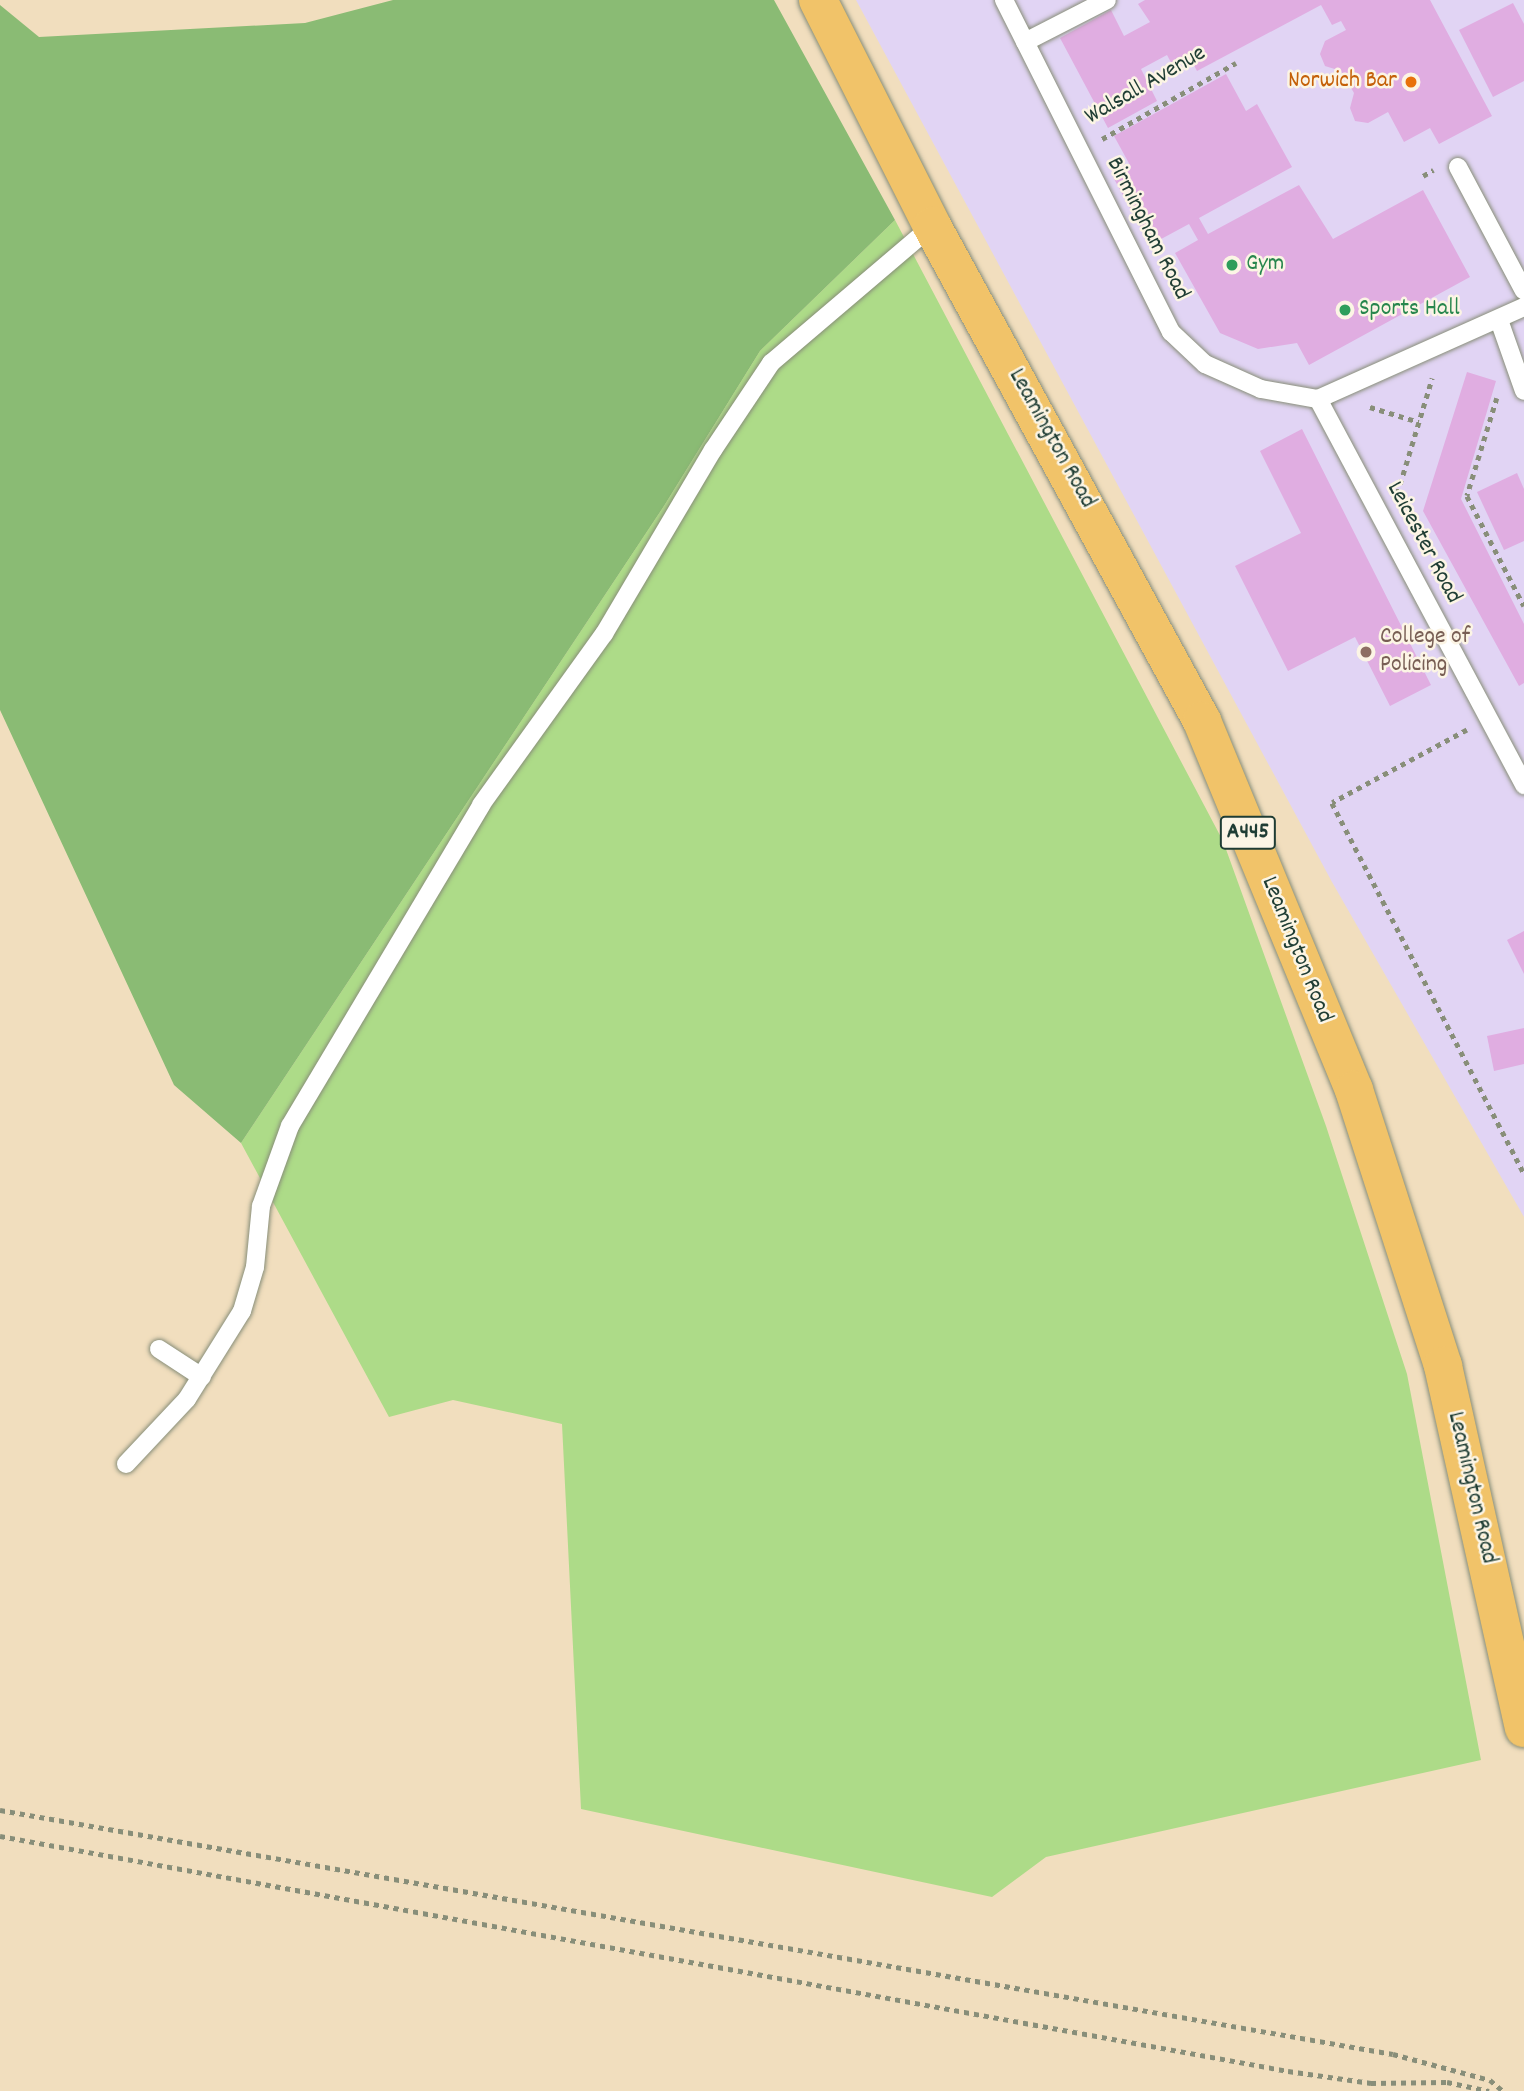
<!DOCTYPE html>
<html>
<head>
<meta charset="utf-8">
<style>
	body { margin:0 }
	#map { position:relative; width:1524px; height:2091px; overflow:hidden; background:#f1debe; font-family:Dekko,sans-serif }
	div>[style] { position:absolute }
	.built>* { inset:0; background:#e1d4f4 }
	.green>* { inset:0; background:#addb88 }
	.forest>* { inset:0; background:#8abb74 }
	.building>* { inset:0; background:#e0ade1 }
	.path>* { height:4.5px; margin-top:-2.25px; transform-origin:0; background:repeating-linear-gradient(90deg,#888e79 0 5px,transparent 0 10px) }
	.roads { filter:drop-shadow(0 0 2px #888e79) drop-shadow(0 0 2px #888e79) }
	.lane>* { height:18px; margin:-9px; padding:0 9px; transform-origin:9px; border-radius:9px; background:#fff }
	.primary>* { height:38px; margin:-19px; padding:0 19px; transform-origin:19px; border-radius:19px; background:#f1c369 }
	.dots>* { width:19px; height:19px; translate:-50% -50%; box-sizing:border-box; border:4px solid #fcf5e5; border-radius:50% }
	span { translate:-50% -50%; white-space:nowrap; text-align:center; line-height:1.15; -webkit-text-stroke:5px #fcf5e5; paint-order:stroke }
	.shield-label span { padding:2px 5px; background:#fcf5e5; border:2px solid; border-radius:5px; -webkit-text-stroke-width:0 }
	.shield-label { font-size:23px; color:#1f3d34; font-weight:700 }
	.food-label { font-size:24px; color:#c56008 }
	.right { translate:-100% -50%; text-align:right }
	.street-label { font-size:24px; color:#1f3d34 }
	.leisure-label { font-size:24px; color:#27864d }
	.left { translate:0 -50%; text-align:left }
	.education-label { font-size:24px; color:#785e54 }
</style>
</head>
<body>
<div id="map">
	<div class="built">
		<div style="clip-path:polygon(856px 0,1524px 0,1524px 1217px,1332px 882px)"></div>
	</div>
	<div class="green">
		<div style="clip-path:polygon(895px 220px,1223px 841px,1326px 1126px,1407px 1374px,1481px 1760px,1046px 1857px,992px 1897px,581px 1809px,562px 1424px,453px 1400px,389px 1417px,241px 1143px,664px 506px,760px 351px)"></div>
	</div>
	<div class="forest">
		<div style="clip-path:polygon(393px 0,774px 0,895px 220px,760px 351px,664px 506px,241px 1143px,174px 1085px,0 710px,0 5px,39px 37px,305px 23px)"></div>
	</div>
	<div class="building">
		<div style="clip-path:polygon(1145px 0,1430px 0,1492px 116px,1439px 144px,1430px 128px,1404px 142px,1388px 112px,1368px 123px,1355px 121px,1350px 108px,1354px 93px,1341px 71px,1325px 66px,1320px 54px,1325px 41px,1346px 30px,1341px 21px,1332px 25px,1321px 5px,1197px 71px,1191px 60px,1174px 68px,1167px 55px,1141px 69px,1157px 101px,1108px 128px,1060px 38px,1111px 10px,1124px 36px,1150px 22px,1138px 4px)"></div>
		<div style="clip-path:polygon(1513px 3px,1524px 24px,1524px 81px,1493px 97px,1459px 30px)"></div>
		<div style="clip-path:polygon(1226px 74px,1246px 111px,1257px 104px,1292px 167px,1199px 218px,1208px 234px,1299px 185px,1333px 239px,1423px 190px,1470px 277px,1309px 365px,1297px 343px,1258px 349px,1220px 333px,1175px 253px,1198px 240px,1189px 224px,1150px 245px,1113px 177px,1131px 167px,1114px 136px)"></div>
		<div style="clip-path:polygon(1467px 372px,1496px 381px,1461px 499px,1524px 624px,1524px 683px,1519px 686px,1423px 511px)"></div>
		<div style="clip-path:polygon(1302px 429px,1431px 685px,1390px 706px,1355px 637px,1288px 671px,1235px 566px,1301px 533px,1260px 451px)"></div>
		<div style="clip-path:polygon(1517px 473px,1524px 489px,1524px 541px,1504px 550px,1477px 492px)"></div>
		<div style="clip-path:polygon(1524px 931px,1524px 974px,1507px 940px)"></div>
		<div style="clip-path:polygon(1524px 1028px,1524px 1064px,1494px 1071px,1487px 1036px)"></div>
	</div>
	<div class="path">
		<div style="left:1102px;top:139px;width:154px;rotate:-29.6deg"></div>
		<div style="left:1423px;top:176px;width:12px;rotate:-31deg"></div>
		<div style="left:1497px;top:398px;width:102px;rotate:107deg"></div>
		<div style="left:1467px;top:496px;width:124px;rotate:62.6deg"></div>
		<div style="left:1370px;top:407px;width:51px;rotate:17deg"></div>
		<div style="left:1397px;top:494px;width:121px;rotate:-73.2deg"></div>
		<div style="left:1467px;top:730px;width:153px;rotate:151.6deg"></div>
		<div style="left:1332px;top:803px;width:417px;rotate:62.6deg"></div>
		<div style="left:0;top:1810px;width:1414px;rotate:9.94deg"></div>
		<div style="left:1393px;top:2054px;width:100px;rotate:15deg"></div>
		<div style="left:1490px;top:2080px;width:17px;rotate:40deg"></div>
		<div style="left:0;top:1836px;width:1309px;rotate:10.34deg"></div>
		<div style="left:1288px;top:2071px;width:84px;rotate:8.2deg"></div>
		<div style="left:1371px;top:2083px;width:76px;rotate:-0.8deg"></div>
		<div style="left:1447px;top:2082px;width:43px;rotate:12.1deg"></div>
	</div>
	<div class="roads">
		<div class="lane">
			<div style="left:1004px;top:0;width:372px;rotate:63.3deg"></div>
			<div style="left:1171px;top:332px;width:47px;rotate:43.3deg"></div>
			<div style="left:1205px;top:364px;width:61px;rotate:24.1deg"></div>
			<div style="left:1261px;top:389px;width:58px;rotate:10deg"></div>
			<div style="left:1318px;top:399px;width:226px;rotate:-24.1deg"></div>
			<div style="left:1025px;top:42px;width:92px;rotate:-27.1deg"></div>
			<div style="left:1458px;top:167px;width:140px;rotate:62deg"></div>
			<div style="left:1499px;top:320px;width:75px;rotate:70.6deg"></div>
			<div style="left:1318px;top:399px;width:438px;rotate:61.9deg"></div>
			<div style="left:159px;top:1349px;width:51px;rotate:33.1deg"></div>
			<div style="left:126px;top:1464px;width:89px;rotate:-46.8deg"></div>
			<div style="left:187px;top:1399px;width:104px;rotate:-58deg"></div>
			<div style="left:242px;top:1311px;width:46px;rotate:-73.5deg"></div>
			<div style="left:255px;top:1267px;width:61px;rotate:-84.4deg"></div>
			<div style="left:261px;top:1206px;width:85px;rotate:-70.1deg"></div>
			<div style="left:290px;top:1126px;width:374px;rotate:-59.2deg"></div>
			<div style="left:481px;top:805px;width:211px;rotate:-54.3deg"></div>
			<div style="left:604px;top:634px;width:214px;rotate:-59.4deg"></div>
			<div style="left:713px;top:450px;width:105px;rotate:-56.3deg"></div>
			<div style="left:771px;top:363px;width:211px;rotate:-40.4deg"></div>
		</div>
		<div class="primary">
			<div style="left:818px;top:0;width:253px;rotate:63.2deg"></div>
			<div style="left:932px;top:226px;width:564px;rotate:61.39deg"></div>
			<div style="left:1202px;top:721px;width:399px;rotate:67.6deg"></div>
			<div style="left:1354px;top:1090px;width:290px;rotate:72.1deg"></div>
			<div style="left:1443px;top:1366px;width:371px;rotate:77.4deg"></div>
		</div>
	</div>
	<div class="dots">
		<div style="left:1411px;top:82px;background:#e8710a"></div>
		<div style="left:1232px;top:265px;background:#2e9e5b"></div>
		<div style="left:1345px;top:310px;background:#2e9e5b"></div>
		<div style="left:1366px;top:652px;background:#8d6e63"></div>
	</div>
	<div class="shield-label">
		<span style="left:1248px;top:833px">A445</span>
	</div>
	<div class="food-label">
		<span class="right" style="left:1397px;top:82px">Norwich Bar</span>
	</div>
	<div class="street-label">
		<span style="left:1146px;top:86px;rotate:-30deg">Walsall Avenue</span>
		<span style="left:1147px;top:229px;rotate:63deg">Birmingham Road</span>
		<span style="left:1051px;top:439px;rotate:61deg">Leamington Road</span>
		<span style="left:1423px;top:543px;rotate:62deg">Leicester Road</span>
		<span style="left:1296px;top:950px;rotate:68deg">Leamington Road</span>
		<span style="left:1471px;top:1488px;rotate:77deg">Leamington Road</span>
	</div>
	<div class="leisure-label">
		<span class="left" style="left:1246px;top:265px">Gym</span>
		<span class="left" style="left:1359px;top:310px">Sports Hall</span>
	</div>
	<div class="education-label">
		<span class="left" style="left:1380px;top:652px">College of<br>Policing</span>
	</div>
</div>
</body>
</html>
